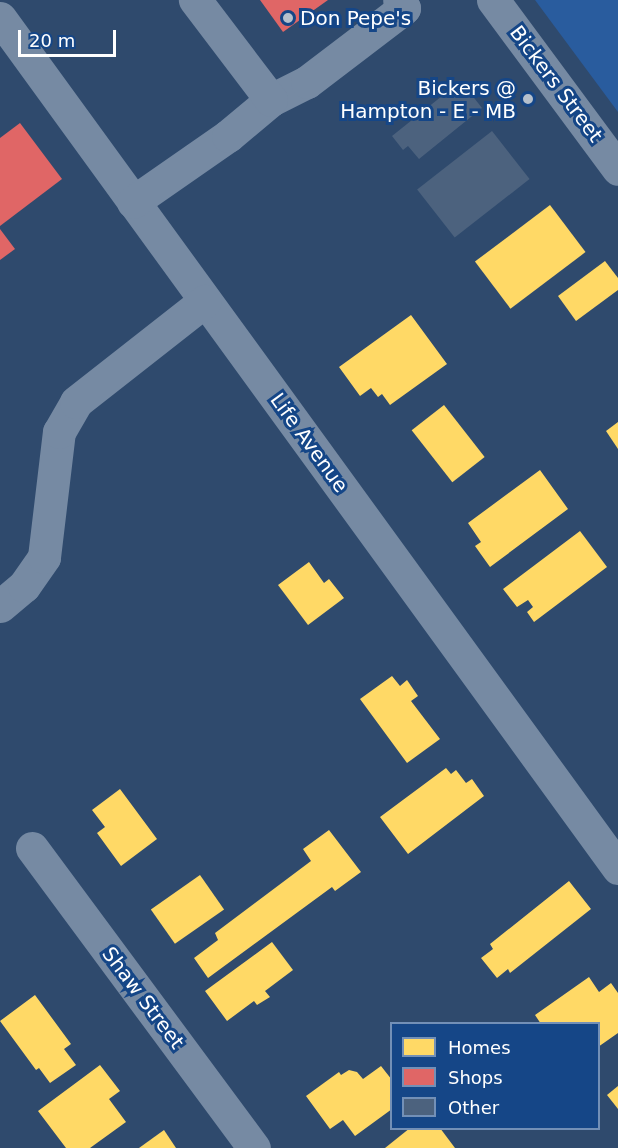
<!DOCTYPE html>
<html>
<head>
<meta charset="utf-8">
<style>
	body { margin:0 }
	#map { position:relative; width:618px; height:1148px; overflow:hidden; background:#2f4a6d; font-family:"DejaVu Sans",sans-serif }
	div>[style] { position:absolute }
	.green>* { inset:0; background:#295c9e }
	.homes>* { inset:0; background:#ffd966; transform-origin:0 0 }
	.shops>* { inset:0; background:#e06666 }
	.building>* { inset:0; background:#4c627e; transform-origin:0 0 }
	.minor>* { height:33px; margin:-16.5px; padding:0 16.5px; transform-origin:16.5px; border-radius:16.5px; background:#768aa3 }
	.dots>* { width:16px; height:16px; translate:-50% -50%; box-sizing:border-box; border:3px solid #154687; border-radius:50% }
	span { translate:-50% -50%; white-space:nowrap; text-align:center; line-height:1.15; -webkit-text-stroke:6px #154687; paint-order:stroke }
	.poi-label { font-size:20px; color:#fff }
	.left { translate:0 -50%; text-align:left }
	.right { translate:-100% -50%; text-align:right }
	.street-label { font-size:20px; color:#fff }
	.legend { position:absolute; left:390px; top:1022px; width:210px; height:108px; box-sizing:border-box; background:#154687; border:2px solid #7390b7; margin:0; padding:8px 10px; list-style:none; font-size:18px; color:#fff }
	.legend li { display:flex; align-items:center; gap:12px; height:30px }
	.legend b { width:30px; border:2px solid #7390b7 }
	.scale { position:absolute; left:18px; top:30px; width:98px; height:27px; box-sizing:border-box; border:3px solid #fff; border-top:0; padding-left:8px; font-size:18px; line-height:21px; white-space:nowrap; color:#fff; -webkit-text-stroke:4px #154687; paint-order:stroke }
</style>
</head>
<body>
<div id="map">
	<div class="green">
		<div style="clip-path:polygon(535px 0,618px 0,618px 112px)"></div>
	</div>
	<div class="homes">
		<div style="left:550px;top:205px;width:59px;height:94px;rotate:53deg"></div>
		<div style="clip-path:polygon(605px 261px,618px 278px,618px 290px,576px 321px,558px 296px)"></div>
		<div style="clip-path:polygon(411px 315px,447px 364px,390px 405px,382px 394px,378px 397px,371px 388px,360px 396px,339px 367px)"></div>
		<div style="left:444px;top:405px;width:66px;height:41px;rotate:52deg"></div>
		<div style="clip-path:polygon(618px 422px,618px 449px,606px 431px)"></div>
		<div style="clip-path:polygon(540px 470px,568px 509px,490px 567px,475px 546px,481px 542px,468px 523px)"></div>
		<div style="clip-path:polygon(580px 531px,607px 567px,534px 622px,527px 612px,533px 607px,528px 600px,517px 607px,503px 589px)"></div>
		<div style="clip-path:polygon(309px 562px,324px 583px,329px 579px,344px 598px,308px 625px,278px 585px)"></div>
		<div style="clip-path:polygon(392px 676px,400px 686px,407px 680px,418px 696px,411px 701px,440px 739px,407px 763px,360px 699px)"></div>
		<div style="clip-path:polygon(446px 768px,451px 774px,456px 770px,466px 783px,472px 779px,484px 796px,408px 854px,380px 817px)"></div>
		<div style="clip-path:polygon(120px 789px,157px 839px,121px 866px,97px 833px,105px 827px,92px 810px)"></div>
		<div style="clip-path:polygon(329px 830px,361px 872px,335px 891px,332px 887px,208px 978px,194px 958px,218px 940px,215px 933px,311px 861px,303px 849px)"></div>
		<div style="left:200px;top:875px;width:42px;height:60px;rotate:55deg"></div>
		<div style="clip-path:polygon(569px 881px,591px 909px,510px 973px,508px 969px,497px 978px,481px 958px,493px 949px,490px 944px)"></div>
		<div style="clip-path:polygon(272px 942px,293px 970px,265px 991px,270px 997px,257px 1005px,254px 1001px,227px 1021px,205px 991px)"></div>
		<div style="clip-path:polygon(589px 977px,599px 992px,611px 983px,618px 993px,618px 1033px,598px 1047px,598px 1024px,541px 1024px,535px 1015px)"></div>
		<div style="clip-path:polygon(35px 995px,71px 1044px,64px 1049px,76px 1065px,50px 1083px,39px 1068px,36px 1070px,0 1021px)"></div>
		<div style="clip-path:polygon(100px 1065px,120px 1091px,109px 1099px,126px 1122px,90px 1148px,66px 1148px,38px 1111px)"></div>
		<div style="clip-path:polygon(381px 1066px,392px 1080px,392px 1109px,355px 1136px,343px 1120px,330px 1129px,306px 1096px,339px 1072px,341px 1075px,349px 1070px,357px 1072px,363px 1079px)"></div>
		<div style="clip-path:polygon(618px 1086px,618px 1109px,607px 1095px)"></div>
		<div style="clip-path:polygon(410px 1128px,440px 1128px,455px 1148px,385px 1148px)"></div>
		<div style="clip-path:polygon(164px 1130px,176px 1148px,139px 1148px)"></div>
	</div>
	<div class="shops">
		<div style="clip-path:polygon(260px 0,328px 0,283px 32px)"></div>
		<div style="clip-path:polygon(20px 123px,62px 179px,0 226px,0 138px)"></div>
		<div style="clip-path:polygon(0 229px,15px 249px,0 260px)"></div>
	</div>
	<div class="building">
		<div style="clip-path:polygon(457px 84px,467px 97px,471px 94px,482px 108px,419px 159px,408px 146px,403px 150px,392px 136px)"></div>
		<div style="left:492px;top:131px;width:61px;height:95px;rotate:52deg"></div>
	</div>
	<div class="minor">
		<div style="left:493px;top:0;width:210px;rotate:53.5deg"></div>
		<div style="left:0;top:18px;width:1051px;rotate:53.98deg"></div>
		<div style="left:271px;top:100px;width:40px;rotate:-26.6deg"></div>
		<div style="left:307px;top:82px;width:122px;rotate:-37.3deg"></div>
		<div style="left:404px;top:8px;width:9px;rotate:-122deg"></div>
		<div style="left:133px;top:202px;width:116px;rotate:-34.8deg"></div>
		<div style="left:228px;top:136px;width:56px;rotate:-39.9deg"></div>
		<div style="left:271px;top:100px;width:126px;rotate:-127.2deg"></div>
		<div style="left:0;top:606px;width:31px;rotate:-40deg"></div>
		<div style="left:24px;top:586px;width:35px;rotate:-55deg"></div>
		<div style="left:44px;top:557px;width:126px;rotate:-83.2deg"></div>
		<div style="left:59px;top:432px;width:34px;rotate:-60deg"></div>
		<div style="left:76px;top:402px;width:164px;rotate:-38.1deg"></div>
		<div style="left:32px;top:848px;width:373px;rotate:53.5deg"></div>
	</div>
	<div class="dots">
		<div style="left:288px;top:18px;background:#b6c0cc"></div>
		<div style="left:528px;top:99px;background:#b6c0cc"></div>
	</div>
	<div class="poi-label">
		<span class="left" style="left:300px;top:18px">Don Pepe's</span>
		<span class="right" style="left:516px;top:100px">Bickers @<br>Hampton - E - MB</span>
	</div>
	<div class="street-label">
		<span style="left:556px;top:84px;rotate:53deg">Bickers Street</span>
		<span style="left:309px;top:443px;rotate:54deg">Life Avenue</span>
		<span style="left:143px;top:998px;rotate:53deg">Shaw Street</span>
	</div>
	<ul class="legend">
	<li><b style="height:16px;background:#ffd966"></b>Homes</li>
	<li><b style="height:16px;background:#e06666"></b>Shops</li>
	<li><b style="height:16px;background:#4c627e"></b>Other</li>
	</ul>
	<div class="scale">20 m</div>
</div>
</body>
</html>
